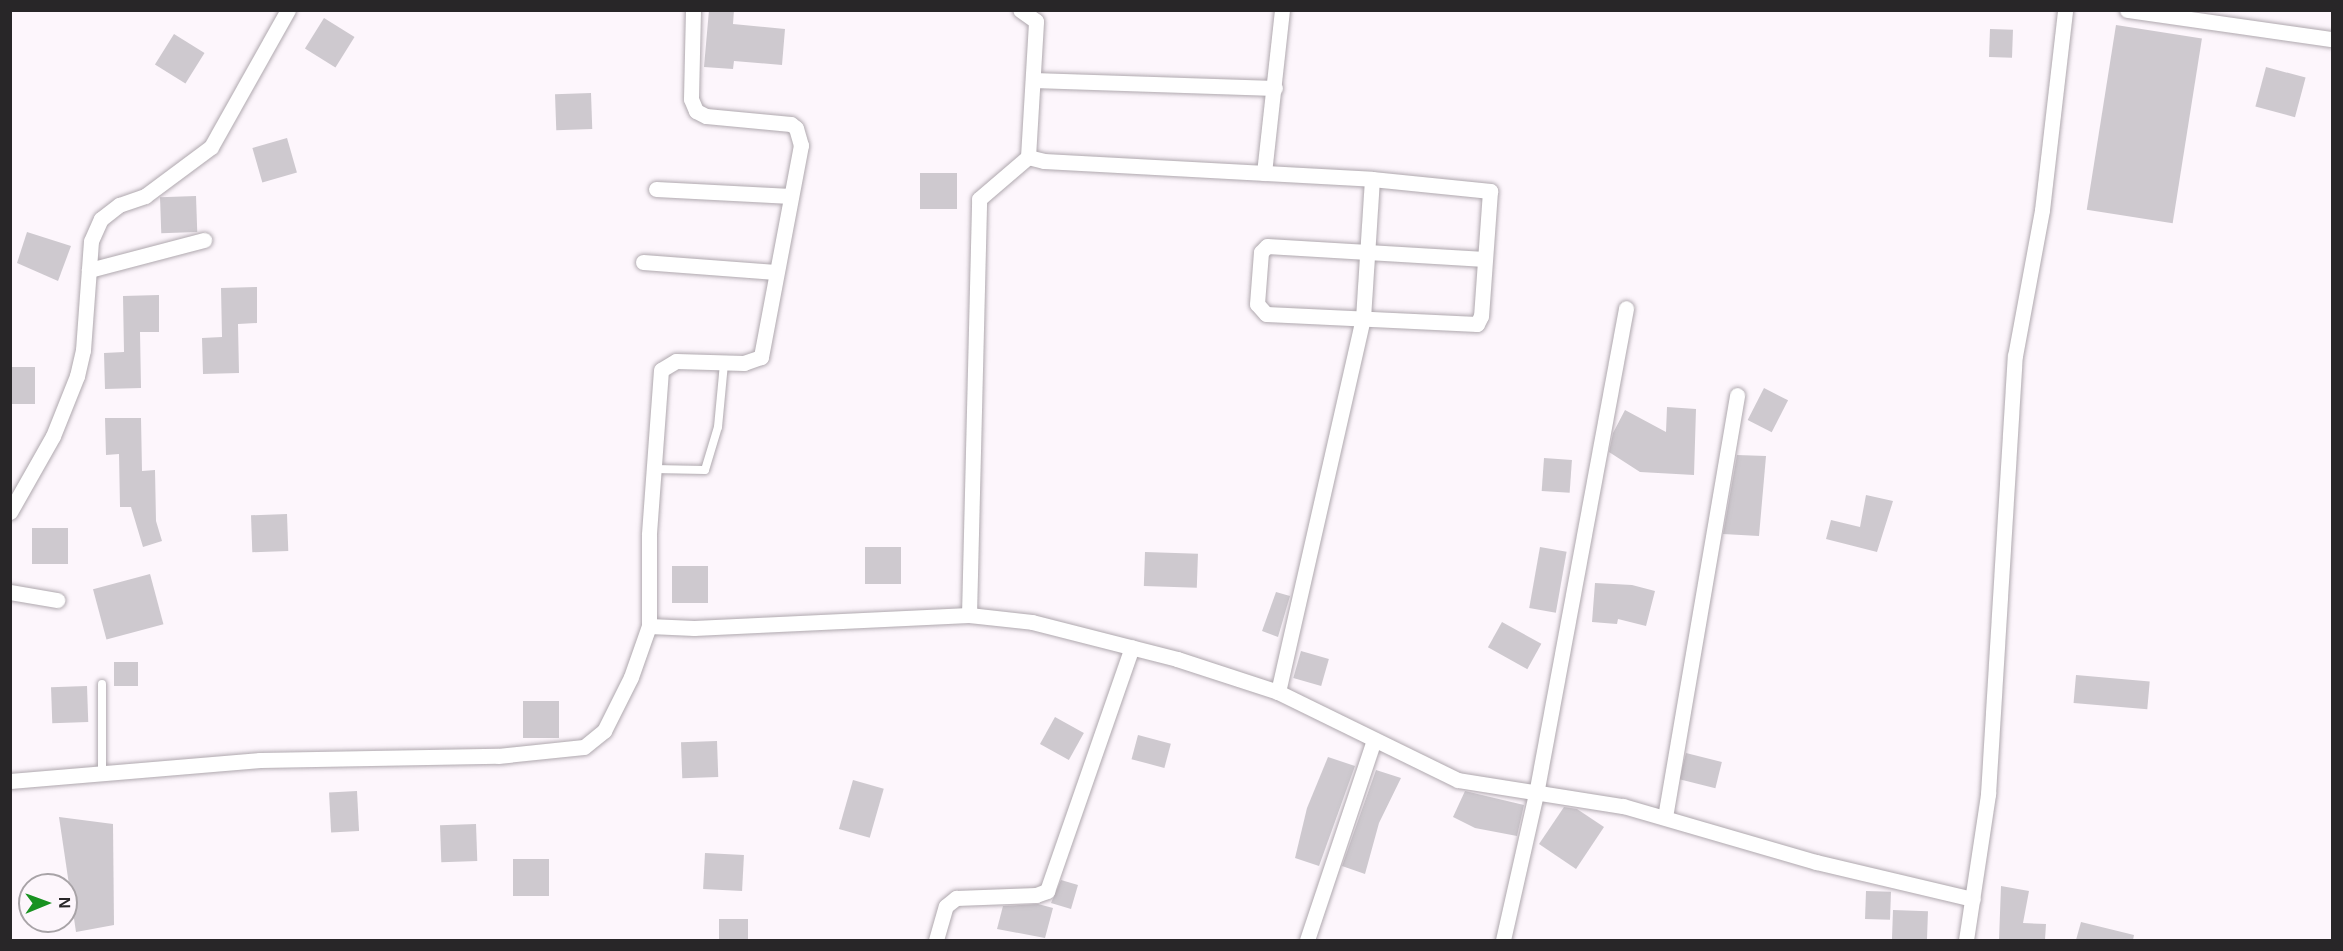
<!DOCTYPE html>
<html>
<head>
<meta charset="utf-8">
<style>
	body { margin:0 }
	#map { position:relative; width:2343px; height:951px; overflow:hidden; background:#fdf6fc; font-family:Arial,sans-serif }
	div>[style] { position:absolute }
	.building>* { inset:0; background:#cec9cf; transform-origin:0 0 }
	.roads { filter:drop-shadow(0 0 2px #afa8ae) drop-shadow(0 0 2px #afa8ae) }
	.service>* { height:8px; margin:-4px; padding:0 4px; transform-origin:4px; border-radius:4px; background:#fff }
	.minor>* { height:15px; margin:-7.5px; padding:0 7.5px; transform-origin:7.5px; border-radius:7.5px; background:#fff }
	span { translate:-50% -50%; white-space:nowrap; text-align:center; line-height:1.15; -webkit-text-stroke:4.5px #fdf6fc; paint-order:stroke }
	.frame { position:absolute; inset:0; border:12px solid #282628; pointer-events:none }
	.north { position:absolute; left:18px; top:873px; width:60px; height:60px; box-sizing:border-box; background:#fdf6fc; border:2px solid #a8a3a7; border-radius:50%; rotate:89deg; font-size:16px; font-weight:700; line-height:24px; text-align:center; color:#282628 }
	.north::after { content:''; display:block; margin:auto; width:21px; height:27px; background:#199221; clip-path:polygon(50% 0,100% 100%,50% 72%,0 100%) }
</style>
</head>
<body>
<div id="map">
	<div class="building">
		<div style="clip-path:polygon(709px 10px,734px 10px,733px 24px,785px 29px,782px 65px,734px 61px,733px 69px,704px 67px)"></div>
		<div style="left:324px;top:18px;width:36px;height:36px;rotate:32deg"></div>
		<div style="left:2116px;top:25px;width:87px;height:187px;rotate:9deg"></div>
		<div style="left:1990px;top:29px;width:23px;height:28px;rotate:2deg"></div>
		<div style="left:174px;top:34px;width:36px;height:36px;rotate:32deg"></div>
		<div style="left:2266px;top:67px;width:41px;height:41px;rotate:15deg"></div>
		<div style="left:591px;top:93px;width:36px;height:36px;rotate:88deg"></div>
		<div style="left:287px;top:138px;width:36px;height:36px;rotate:74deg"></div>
		<div style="left:920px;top:173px;width:37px;height:36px"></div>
		<div style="left:196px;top:196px;width:36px;height:36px;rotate:88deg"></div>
		<div style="clip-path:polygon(27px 232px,71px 246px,58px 281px,17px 263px)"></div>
		<div style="clip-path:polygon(257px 287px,257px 323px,238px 324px,239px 373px,203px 374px,202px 338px,222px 337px,221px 288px)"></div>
		<div style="clip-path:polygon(159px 295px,159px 332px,140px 332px,141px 388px,105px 389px,104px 353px,124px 352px,123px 296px)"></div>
		<div style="left:10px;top:367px;width:25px;height:37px"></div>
		<div style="left:1764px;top:388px;width:27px;height:36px;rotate:27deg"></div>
		<div style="clip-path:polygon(1667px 407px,1696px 409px,1694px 475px,1640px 472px,1609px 452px,1613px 433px,1625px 410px,1666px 432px)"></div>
		<div style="clip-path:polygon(105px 418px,141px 418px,142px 471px,155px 470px,156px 521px,162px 541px,143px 547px,131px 507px,120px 507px,119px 454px,106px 455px)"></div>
		<div style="clip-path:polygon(1737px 455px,1766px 456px,1759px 536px,1723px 534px)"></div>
		<div style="left:1544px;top:458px;width:28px;height:33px;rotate:4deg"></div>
		<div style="clip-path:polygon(1866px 495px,1893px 501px,1877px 552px,1826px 539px,1831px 520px,1860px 527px)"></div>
		<div style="left:287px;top:514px;width:37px;height:36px;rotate:88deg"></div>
		<div style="left:68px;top:528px;width:36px;height:36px;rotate:90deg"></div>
		<div style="left:865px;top:547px;width:36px;height:37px"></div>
		<div style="left:1540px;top:547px;width:27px;height:62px;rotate:10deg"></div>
		<div style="left:1145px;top:552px;width:53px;height:34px;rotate:2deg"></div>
		<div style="left:708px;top:566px;width:37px;height:36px;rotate:90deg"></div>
		<div style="left:150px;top:574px;width:52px;height:59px;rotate:75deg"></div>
		<div style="clip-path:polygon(1595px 583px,1632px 585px,1655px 591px,1646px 626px,1618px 619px,1617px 624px,1592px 622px)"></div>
		<div style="clip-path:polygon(1276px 592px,1290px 596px,1278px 637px,1262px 631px)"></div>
		<div style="left:1502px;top:622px;width:45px;height:29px;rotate:29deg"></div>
		<div style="left:1301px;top:651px;width:29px;height:28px;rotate:16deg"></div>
		<div style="left:114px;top:662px;width:24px;height:24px"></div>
		<div style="left:2076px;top:675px;width:74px;height:28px;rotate:5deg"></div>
		<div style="left:87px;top:686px;width:36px;height:36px;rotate:88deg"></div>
		<div style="left:523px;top:701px;width:36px;height:37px"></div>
		<div style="left:1055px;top:717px;width:33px;height:31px;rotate:29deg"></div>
		<div style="left:1138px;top:735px;width:34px;height:25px;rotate:15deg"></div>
		<div style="left:717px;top:741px;width:36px;height:36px;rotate:88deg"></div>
		<div style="left:1686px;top:753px;width:37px;height:27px;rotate:14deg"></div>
		<div style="clip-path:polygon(1328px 757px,1355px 766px,1319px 866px,1295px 858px,1307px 808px)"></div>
		<div style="clip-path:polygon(1376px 770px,1401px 778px,1379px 823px,1365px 874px,1342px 866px)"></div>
		<div style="left:853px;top:780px;width:32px;height:51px;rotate:16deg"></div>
		<div style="left:357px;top:791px;width:40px;height:28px;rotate:87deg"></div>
		<div style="clip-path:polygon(1465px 791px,1524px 805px,1517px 836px,1475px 828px,1453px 817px)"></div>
		<div style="clip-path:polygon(1564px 807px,1577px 809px,1604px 827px,1576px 869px,1539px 844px)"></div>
		<div style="clip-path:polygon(59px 817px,113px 824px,114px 925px,76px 932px)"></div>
		<div style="left:476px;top:824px;width:37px;height:36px;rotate:88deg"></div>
		<div style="left:705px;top:853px;width:39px;height:36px;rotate:3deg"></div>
		<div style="left:549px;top:859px;width:37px;height:36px;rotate:90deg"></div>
		<div style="clip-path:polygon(1061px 880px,1078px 885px,1071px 909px,1051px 903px)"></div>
		<div style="clip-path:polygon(2001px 886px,2029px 891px,2023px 923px,2046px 924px,2045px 940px,1999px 940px)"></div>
		<div style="left:1866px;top:891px;width:25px;height:28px;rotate:2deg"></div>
		<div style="clip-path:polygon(1038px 904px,1053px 908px,1045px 938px,997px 929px,1003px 906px)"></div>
		<div style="left:1893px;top:910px;width:35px;height:30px;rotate:2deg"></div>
		<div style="left:719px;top:919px;width:29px;height:21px"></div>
		<div style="clip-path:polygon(2081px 922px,2134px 935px,2133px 940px,2076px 940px)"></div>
	</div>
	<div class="roads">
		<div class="service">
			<div style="left:654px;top:469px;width:51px;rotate:1.1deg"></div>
			<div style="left:705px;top:470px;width:45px;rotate:-73.2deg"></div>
			<div style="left:718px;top:427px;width:64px;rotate:-84.6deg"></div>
			<div style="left:102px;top:684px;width:90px;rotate:90deg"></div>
		</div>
		<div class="minor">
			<div style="left:693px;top:10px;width:89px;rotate:91.3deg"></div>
			<div style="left:691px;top:99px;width:13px;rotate:67deg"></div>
			<div style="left:696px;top:111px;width:11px;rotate:27deg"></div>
			<div style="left:706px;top:116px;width:85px;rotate:5.4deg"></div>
			<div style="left:791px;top:124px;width:6px;rotate:39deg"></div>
			<div style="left:796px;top:128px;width:18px;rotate:74deg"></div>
			<div style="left:801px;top:145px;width:216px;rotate:100.7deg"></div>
			<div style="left:761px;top:357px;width:18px;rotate:161deg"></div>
			<div style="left:744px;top:363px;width:68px;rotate:-178.3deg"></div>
			<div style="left:676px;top:361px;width:17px;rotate:149deg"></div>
			<div style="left:661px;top:370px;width:165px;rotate:94.2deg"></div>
			<div style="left:649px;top:535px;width:91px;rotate:90deg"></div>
			<div style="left:649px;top:626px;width:45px;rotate:2.5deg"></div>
			<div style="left:694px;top:628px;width:275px;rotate:-2.7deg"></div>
			<div style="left:969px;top:615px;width:63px;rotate:6.3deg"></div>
			<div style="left:1032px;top:622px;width:150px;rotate:14.3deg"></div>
			<div style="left:1177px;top:659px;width:106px;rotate:18.1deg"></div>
			<div style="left:1278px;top:692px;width:200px;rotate:26.1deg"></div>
			<div style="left:1458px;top:780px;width:167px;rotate:9deg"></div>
			<div style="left:1623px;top:806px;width:201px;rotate:16.2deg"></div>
			<div style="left:1816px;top:862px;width:161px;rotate:13.3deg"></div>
			<div style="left:2127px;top:10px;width:207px;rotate:8.1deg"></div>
			<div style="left:1033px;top:80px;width:242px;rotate:1.9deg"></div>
			<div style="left:1028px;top:157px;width:16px;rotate:14deg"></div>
			<div style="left:1044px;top:161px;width:328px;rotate:3.1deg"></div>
			<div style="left:1372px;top:179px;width:119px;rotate:5.8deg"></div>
			<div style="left:1490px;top:191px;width:125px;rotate:94.1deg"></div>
			<div style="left:1481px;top:316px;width:9px;rotate:117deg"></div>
			<div style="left:1477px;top:324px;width:211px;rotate:-177.3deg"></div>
			<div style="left:1266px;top:314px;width:13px;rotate:-132deg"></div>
			<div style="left:1257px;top:304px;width:52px;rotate:-85.6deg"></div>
			<div style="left:1261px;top:252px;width:8px;rotate:-45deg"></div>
			<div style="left:1267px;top:246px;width:218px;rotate:3.4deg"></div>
			<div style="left:1264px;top:173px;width:164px;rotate:-83.7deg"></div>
			<div style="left:656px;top:189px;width:135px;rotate:3deg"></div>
			<div style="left:643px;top:262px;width:133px;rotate:4.3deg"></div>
			<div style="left:89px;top:270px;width:119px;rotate:-14.6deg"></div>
			<div style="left:10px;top:512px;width:87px;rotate:-60.5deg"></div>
			<div style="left:53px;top:436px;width:65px;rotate:-68.2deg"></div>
			<div style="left:77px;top:376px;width:27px;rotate:-77deg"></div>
			<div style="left:83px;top:350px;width:109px;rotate:-85.8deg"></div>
			<div style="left:91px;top:241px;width:24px;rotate:-66deg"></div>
			<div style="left:101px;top:219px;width:23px;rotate:-38deg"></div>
			<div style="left:119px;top:205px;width:28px;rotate:-19deg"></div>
			<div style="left:145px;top:196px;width:82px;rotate:-36.6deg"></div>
			<div style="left:211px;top:147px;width:157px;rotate:-60.7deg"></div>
			<div style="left:10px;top:592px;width:48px;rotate:9.7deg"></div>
			<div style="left:969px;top:615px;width:416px;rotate:-88.6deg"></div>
			<div style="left:979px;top:199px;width:65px;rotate:-40.6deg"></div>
			<div style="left:1028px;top:157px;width:136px;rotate:-86.6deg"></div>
			<div style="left:1036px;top:21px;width:19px;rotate:-145deg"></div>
			<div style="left:1278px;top:692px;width:384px;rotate:-77.2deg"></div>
			<div style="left:1363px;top:318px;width:139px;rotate:-86.3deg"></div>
			<div style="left:10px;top:781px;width:251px;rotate:-4.8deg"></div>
			<div style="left:260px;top:760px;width:238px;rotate:-1deg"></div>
			<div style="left:498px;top:756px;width:86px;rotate:-6deg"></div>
			<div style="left:584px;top:747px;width:26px;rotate:-39deg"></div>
			<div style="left:604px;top:731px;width:60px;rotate:-63.4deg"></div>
			<div style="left:631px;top:677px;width:54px;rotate:-70.6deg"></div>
			<div style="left:1665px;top:817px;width:428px;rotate:-80.3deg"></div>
			<div style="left:936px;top:940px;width:35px;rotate:-74deg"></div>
			<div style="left:946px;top:906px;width:13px;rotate:-39deg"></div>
			<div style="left:956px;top:898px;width:80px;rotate:-2.1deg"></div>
			<div style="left:1036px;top:895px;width:12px;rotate:-20deg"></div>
			<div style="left:1047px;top:891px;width:258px;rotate:-70.8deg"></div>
			<div style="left:1307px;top:940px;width:211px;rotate:-71.5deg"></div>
			<div style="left:1503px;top:940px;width:150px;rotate:-77.3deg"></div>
			<div style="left:1536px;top:794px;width:494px;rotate:-79.5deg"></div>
			<div style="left:1966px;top:940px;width:148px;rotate:-81.4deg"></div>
			<div style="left:1988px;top:794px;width:439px;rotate:-86.5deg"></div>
			<div style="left:2015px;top:356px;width:148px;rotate:-79.5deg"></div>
			<div style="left:2042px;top:210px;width:201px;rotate:-83.4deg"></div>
		</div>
	</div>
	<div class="frame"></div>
	<div class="north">N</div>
</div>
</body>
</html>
